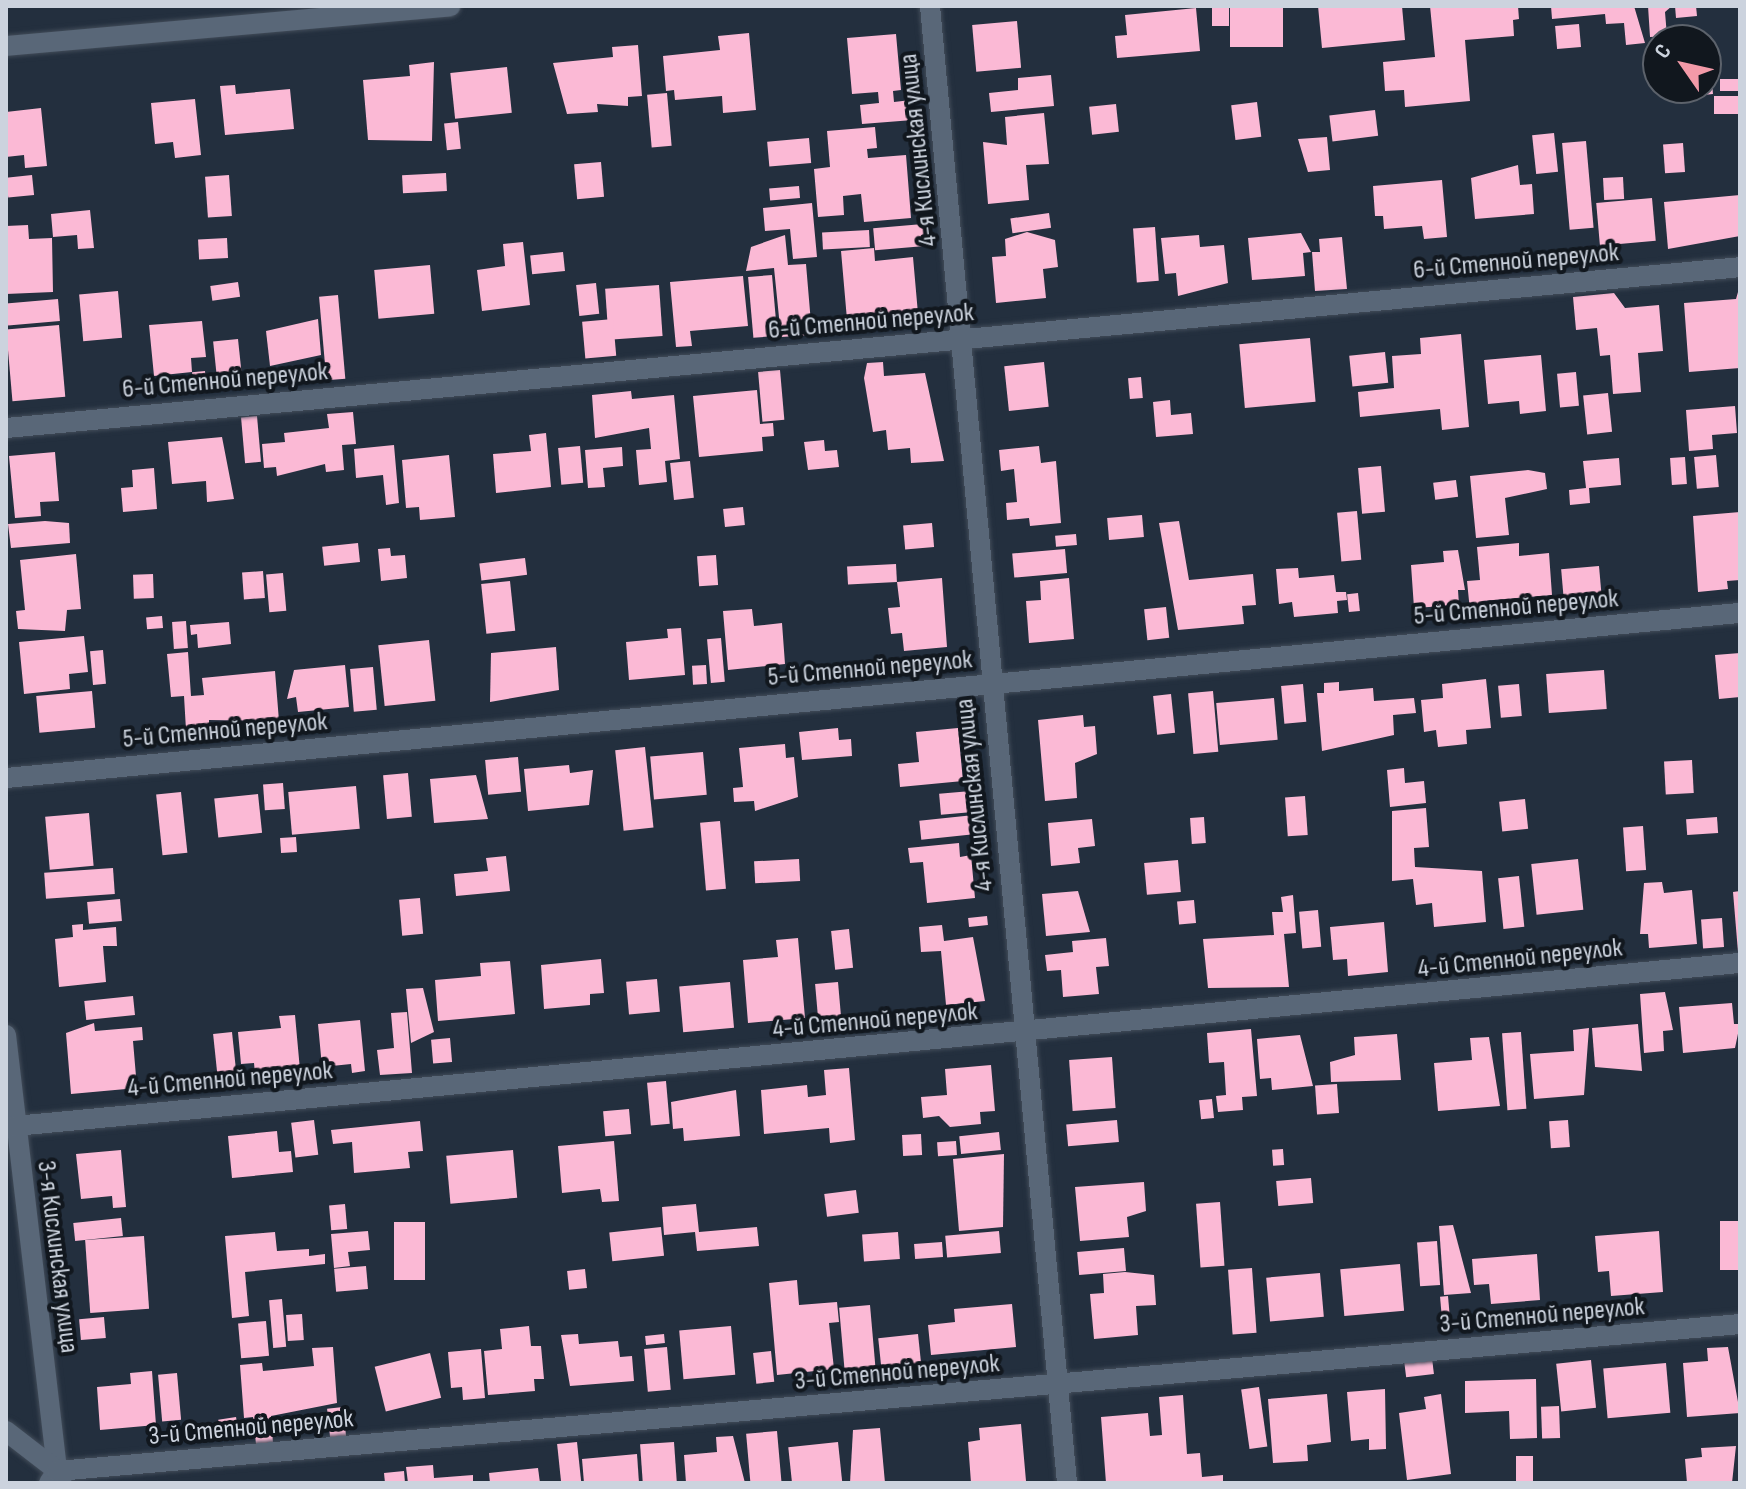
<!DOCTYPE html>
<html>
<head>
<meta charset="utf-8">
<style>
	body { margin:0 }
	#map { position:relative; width:1746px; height:1489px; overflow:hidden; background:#232f3e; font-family:"Sofia Sans Condensed",sans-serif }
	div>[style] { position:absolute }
	.building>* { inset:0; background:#fbb9d5; transform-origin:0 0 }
	.roads { filter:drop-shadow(0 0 2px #424c59) drop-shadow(0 0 2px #424c59) }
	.minor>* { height:20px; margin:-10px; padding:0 10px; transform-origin:10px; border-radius:10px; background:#596778 }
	span { translate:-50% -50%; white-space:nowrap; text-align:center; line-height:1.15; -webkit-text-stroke:8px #11171e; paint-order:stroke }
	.street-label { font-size:26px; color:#ccd3de }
	.frame { position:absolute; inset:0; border:8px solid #ccd3de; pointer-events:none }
	.north { position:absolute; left:1642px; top:24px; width:80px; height:80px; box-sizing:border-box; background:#11171e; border:2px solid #5c626b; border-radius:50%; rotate:304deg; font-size:22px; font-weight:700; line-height:32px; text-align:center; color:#ccd3de }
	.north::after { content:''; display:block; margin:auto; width:28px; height:36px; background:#f39aa8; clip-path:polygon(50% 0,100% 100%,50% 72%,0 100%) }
</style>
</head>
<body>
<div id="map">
	<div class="building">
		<div style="left:1212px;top:6px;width:17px;height:20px"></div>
		<div style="left:1230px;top:6px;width:53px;height:41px"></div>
		<div style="clip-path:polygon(1318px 6px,1402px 6px,1405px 40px,1322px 48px)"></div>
		<div style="clip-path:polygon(1430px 6px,1518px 6px,1519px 19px,1513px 20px,1514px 36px,1465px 40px,1470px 101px,1405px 107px,1404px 90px,1385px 91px,1383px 62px,1435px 57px)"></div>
		<div style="clip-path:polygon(1551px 6px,1634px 6px,1645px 43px,1626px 45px,1624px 23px,1606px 24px,1605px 14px,1552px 19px)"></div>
		<div style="clip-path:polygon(1648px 6px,1672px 6px,1665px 12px,1667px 36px,1650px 37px)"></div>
		<div style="clip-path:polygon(1675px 6px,1696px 6px,1697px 16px,1676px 18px)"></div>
		<div style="clip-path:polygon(1196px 8px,1200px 51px,1117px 58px,1115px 36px,1127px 35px,1125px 15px)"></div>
		<div style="left:1017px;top:21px;width:47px;height:45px;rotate:85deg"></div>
		<div style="left:1579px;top:24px;width:23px;height:24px;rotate:85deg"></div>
		<div style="clip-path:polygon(749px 33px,756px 110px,723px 113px,722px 96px,675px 100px,674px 90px,666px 91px,663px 56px,720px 50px,718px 36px)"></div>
		<div style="clip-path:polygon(896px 34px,901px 90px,893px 91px,894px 102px,911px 100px,913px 120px,862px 124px,860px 105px,879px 103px,878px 92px,852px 94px,847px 38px)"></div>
		<div style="clip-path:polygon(638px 45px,642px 96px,628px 97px,628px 106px,597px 104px,598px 112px,567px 114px,553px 63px,613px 57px,612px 47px)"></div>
		<div style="clip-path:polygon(434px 62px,432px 141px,368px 140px,363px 80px,410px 76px,409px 65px)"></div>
		<div style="left:507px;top:67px;width:46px;height:57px;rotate:84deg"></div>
		<div style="clip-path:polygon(1706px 74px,1711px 74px,1713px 94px,1703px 95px)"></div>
		<div style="clip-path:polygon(1051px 75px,1054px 106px,991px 112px,989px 93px,1018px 90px,1018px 78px)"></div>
		<div style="left:1740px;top:79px;width:12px;height:20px;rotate:90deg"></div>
		<div style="clip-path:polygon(235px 85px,236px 94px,290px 89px,294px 129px,225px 135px,220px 86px)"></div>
		<div style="left:667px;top:93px;width:53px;height:20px;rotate:85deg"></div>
		<div style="left:1740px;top:96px;width:18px;height:26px;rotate:90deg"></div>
		<div style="clip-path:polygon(195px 99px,201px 155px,175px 158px,173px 142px,155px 144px,151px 103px)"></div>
		<div style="left:1257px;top:102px;width:35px;height:26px;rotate:83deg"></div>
		<div style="left:1116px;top:104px;width:28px;height:27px;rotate:84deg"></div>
		<div style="clip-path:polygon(41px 108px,47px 166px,25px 168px,24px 155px,6px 157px,6px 112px)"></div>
		<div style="left:1375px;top:110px;width:26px;height:46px;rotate:83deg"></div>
		<div style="clip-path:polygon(1044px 113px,1049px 164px,1026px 165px,1029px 200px,988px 204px,983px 142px,1007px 145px,1005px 117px)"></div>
		<div style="left:458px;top:122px;width:27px;height:14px;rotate:84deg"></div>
		<div style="clip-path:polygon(875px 127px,877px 148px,867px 149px,868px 158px,906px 155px,911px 218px,864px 222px,861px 194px,843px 196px,844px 215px,818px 217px,814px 169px,830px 167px,827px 131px)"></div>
		<div style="left:1554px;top:133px;width:39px;height:22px;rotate:84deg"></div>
		<div style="clip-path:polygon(1327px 137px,1330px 170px,1308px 172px,1298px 139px)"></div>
		<div style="left:809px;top:138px;width:25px;height:42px;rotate:85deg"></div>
		<div style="left:1586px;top:141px;width:87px;height:24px;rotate:85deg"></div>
		<div style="left:1683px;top:143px;width:29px;height:20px;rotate:86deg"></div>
		<div style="left:601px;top:162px;width:35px;height:27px;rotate:85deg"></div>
		<div style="clip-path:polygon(1518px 165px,1520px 185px,1532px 184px,1534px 214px,1475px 219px,1471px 178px)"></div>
		<div style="left:446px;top:173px;width:18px;height:44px;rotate:87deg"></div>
		<div style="left:32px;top:175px;width:20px;height:26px;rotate:84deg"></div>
		<div style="left:229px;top:175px;width:41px;height:24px;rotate:86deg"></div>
		<div style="left:1623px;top:177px;width:22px;height:20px;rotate:87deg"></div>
		<div style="clip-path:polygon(1442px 180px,1447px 237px,1424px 239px,1422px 226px,1384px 229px,1383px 216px,1375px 216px,1373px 186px)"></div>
		<div style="left:799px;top:186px;width:12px;height:30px;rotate:85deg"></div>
		<div style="clip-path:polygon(1740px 195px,1740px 236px,1668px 249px,1664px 202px)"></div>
		<div style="left:1652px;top:198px;width:43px;height:56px;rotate:85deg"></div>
		<div style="clip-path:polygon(812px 203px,817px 257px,793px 259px,790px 229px,765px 231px,763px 208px)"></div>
		<div style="clip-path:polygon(90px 210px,94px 248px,78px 249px,77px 235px,53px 237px,51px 214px)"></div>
		<div style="left:1049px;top:213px;width:15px;height:39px;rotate:82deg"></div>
		<div style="left:923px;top:224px;width:22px;height:50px;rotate:85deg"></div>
		<div style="clip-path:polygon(28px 225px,29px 239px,52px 238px,53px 292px,6px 294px,6px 226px)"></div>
		<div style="left:1155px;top:227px;width:54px;height:22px;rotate:86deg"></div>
		<div style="left:869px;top:230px;width:17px;height:47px;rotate:87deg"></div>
		<div style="clip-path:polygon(1027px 232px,1055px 240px,1058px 267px,1043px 269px,1046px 298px,996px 303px,992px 257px,1006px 256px,1005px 239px)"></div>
		<div style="clip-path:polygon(1301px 233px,1311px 252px,1303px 253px,1305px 276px,1252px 280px,1248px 238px)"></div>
		<div style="clip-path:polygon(785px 235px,788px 265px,806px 264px,812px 335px,781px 337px,774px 268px,746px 271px,751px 247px)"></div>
		<div style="clip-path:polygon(1199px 235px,1200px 247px,1224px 245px,1228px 283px,1178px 296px,1176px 273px,1165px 274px,1161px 238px)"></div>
		<div style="clip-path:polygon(1342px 237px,1347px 289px,1315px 291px,1312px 252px,1320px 252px,1319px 239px)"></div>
		<div style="left:227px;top:238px;width:20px;height:29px;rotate:87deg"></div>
		<div style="clip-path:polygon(523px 242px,530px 305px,482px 311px,477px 270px,505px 266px,503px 244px)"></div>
		<div style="clip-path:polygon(874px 248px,875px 261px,913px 257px,919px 325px,848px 331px,841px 251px)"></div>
		<div style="left:563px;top:252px;width:19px;height:33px;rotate:84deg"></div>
		<div style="left:430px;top:265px;width:49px;height:56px;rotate:85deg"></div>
		<div style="left:772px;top:275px;width:61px;height:24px;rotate:85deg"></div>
		<div style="clip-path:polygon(743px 276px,748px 326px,690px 331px,692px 346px,676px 347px,670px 282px)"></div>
		<div style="left:238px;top:282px;width:15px;height:28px;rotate:82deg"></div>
		<div style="left:596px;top:283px;width:31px;height:20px;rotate:84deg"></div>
		<div style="left:659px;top:285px;width:51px;height:54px;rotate:86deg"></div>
		<div style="clip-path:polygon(1740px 285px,1740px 368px,1689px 372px,1684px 303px,1736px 299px)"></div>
		<div style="left:118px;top:291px;width:47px;height:39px;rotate:85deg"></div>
		<div style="clip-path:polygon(1614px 293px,1625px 308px,1659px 305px,1663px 351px,1638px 353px,1641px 392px,1613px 394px,1610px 355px,1600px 356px,1597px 328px,1576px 330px,1573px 297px)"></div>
		<div style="left:338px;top:295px;width:84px;height:19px;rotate:85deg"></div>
		<div style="left:58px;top:299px;width:22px;height:52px;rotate:85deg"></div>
		<div style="clip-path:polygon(318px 319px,321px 355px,270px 366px,266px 331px)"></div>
		<div style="left:613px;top:319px;width:37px;height:31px;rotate:85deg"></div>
		<div style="clip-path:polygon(202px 321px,206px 357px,191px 358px,192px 372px,154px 376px,149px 325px)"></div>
		<div style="left:59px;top:325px;width:72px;height:53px;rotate:85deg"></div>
		<div style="clip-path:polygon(1461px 334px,1469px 427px,1442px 430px,1440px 409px,1360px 417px,1358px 392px,1394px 388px,1392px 356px,1421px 354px,1420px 338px)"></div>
		<div style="left:1310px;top:338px;width:64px;height:71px;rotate:85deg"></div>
		<div style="left:238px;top:339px;width:41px;height:25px;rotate:84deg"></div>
		<div style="left:1385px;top:352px;width:31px;height:36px;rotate:84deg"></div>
		<div style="clip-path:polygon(1541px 355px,1546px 411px,1520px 414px,1519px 401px,1488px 404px,1484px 360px)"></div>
		<div style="clip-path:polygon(883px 362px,884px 376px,925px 373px,944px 461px,911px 463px,910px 448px,888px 450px,886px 430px,873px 432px,864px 378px,867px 363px)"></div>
		<div style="left:1044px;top:362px;width:45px;height:40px;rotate:84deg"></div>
		<div style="left:780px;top:370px;width:50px;height:22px;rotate:85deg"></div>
		<div style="left:205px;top:371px;width:12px;height:13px;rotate:85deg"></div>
		<div style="left:1576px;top:372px;width:34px;height:19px;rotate:85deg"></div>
		<div style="left:1141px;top:377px;width:21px;height:13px;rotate:85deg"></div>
		<div style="clip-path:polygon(757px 390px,760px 424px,773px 423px,774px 436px,762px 437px,763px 451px,699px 457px,693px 396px)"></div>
		<div style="clip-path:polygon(631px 391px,632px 399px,674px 395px,680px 459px,665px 461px,667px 482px,639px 485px,636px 450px,651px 449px,649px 428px,595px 438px,592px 395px)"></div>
		<div style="left:1608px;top:393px;width:39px;height:25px;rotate:84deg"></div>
		<div style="clip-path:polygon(1170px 400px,1171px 415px,1191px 413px,1193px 434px,1156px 437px,1153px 402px)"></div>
		<div style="clip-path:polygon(1735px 406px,1737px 433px,1712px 435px,1713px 449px,1689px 451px,1686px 410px)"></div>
		<div style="clip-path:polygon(353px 412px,356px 444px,342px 445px,344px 470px,326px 472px,325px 464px,277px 476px,276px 467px,264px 468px,262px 444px,285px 442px,284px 433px,329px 428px,327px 414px)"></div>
		<div style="left:257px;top:416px;width:46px;height:16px;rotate:85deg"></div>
		<div style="clip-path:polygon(546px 433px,551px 487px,496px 493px,493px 454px,531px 451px,529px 435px)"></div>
		<div style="clip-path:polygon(222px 437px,234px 499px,207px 502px,206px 481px,172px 484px,168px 442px)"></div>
		<div style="clip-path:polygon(824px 440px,825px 451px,837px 450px,839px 467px,808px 470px,804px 442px)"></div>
		<div style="clip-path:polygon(394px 445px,399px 503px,386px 505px,383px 475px,356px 478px,354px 449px)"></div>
		<div style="left:580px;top:446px;width:37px;height:22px;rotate:85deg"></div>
		<div style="clip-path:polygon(1039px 446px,1041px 463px,1056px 461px,1061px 523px,1030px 526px,1029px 518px,1007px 520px,1006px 503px,1017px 502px,1014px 469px,1001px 471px,999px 450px)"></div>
		<div style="clip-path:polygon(622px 447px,623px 466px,603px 468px,605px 487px,588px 488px,585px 450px)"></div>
		<div style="clip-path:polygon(55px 452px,59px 501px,40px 502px,41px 516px,15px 518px,9px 456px)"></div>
		<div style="clip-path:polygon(449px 455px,455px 517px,420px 520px,419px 507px,406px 508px,402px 460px)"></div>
		<div style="left:1716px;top:455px;width:32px;height:22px;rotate:85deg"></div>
		<div style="left:1685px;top:457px;width:27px;height:15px;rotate:86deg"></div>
		<div style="clip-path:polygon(1619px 458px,1621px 485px,1589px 488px,1590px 503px,1570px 505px,1569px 490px,1586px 488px,1583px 461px)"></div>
		<div style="left:690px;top:461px;width:37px;height:20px;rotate:84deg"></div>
		<div style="left:1381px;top:466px;width:46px;height:23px;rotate:85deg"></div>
		<div style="clip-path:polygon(154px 468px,157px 509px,123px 512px,121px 488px,133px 487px,132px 470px)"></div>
		<div style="clip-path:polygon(1528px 470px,1545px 473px,1547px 489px,1505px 498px,1509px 535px,1476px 538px,1470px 476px)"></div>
		<div style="left:1456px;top:480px;width:17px;height:23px;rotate:83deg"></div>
		<div style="left:743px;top:507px;width:18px;height:20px;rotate:84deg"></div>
		<div style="left:1357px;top:511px;width:49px;height:20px;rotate:85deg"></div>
		<div style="clip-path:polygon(1740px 512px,1740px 580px,1727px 581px,1728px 589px,1698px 592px,1693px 516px)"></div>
		<div style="left:1142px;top:515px;width:22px;height:35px;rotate:85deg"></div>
		<div style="clip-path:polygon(45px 521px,69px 523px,70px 543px,11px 548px,8px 524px)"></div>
		<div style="clip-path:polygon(1179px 521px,1189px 580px,1253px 574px,1256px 605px,1242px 606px,1244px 624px,1178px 630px,1159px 523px)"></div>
		<div style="left:932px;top:523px;width:24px;height:29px;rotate:85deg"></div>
		<div style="left:1076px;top:534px;width:11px;height:21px;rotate:85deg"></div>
		<div style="left:358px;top:543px;width:19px;height:36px;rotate:84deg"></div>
		<div style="clip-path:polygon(1519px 543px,1519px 556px,1549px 553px,1552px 595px,1483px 601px,1483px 610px,1470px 611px,1467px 581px,1480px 580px,1477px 547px)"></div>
		<div style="clip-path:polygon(390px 548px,391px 556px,405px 555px,407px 578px,381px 581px,378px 549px)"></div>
		<div style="left:1065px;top:549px;width:24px;height:53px;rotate:85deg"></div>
		<div style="clip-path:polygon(1458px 550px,1465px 590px,1458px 590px,1459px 605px,1414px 608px,1411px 565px,1444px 562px,1443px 551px)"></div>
		<div style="clip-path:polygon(76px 554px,81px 609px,67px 610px,65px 631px,18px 629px,16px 611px,25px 610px,20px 560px)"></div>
		<div style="left:716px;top:555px;width:30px;height:19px;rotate:86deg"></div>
		<div style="left:525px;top:558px;width:17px;height:46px;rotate:83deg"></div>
		<div style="left:896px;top:564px;width:18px;height:49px;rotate:87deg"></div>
		<div style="left:1599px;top:566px;width:34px;height:38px;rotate:85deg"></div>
		<div style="clip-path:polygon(1298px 568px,1299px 578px,1334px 575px,1336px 592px,1346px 592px,1347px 600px,1337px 601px,1338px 613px,1294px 617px,1292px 602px,1279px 604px,1276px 569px)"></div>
		<div style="left:263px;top:571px;width:27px;height:21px;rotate:86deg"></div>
		<div style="left:283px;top:573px;width:38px;height:17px;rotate:85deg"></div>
		<div style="left:153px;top:574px;width:24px;height:20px;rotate:88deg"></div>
		<div style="clip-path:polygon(942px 578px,947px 647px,904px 651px,902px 633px,891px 634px,888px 608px,900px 607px,897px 582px)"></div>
		<div style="clip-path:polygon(1069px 578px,1074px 639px,1029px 643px,1026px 601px,1041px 600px,1040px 581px)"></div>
		<div style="left:510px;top:581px;width:50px;height:29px;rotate:84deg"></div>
		<div style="left:1358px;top:593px;width:18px;height:11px;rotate:84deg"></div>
		<div style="left:1166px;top:607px;width:31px;height:22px;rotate:84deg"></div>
		<div style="clip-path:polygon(752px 609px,754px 626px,782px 623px,785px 664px,728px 670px,723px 611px)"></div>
		<div style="left:162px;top:616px;width:12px;height:16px;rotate:85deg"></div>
		<div style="left:186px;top:621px;width:27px;height:14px;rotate:86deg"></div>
		<div style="clip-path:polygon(229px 622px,231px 644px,198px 648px,197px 634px,191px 635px,190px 625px)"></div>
		<div style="clip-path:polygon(681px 628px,685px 675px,629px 680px,626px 642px,668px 638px,667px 629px)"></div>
		<div style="clip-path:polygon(84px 636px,88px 672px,69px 674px,70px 689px,24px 694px,19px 642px)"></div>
		<div style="left:721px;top:638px;width:44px;height:14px;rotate:85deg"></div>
		<div style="left:429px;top:640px;width:61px;height:51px;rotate:84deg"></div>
		<div style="clip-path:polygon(556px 647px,559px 690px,490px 702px,491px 653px)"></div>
		<div style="left:103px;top:650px;width:34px;height:13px;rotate:85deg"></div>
		<div style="clip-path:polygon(188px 652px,191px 696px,204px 695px,202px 678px,275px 671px,279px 721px,209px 720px,209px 728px,186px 730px,184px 696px,171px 697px,167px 654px)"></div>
		<div style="clip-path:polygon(1740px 653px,1740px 697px,1719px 699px,1715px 655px)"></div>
		<div style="clip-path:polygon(345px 665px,349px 707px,298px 712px,296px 697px,287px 699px,294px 670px)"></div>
		<div style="left:706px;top:665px;width:19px;height:14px;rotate:87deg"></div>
		<div style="left:373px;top:667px;width:43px;height:23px;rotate:85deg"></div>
		<div style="left:1604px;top:670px;width:39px;height:58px;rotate:86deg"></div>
		<div style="clip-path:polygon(1486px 679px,1491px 728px,1466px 730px,1467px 744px,1438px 747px,1436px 730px,1424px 732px,1421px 700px,1443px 698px,1442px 684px)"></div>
		<div style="clip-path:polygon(1339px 682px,1339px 691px,1373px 688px,1374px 701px,1414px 698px,1416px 713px,1393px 715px,1394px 735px,1322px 751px,1317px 693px,1324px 693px,1324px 683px)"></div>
		<div style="left:1303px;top:684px;width:38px;height:22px;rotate:85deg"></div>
		<div style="left:1519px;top:684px;width:32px;height:21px;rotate:85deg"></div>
		<div style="left:92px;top:691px;width:37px;height:56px;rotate:85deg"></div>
		<div style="left:1213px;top:691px;width:61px;height:25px;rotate:85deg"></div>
		<div style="left:1171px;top:694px;width:39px;height:18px;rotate:84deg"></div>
		<div style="left:1274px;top:698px;width:42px;height:58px;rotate:85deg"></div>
		<div style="clip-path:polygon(1083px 715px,1084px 727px,1095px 726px,1097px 754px,1075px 763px,1077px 798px,1045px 801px,1038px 720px)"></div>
		<div style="clip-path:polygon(838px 728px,839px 740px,851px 739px,852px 756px,802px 760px,799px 732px)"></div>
		<div style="clip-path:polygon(958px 728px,963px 781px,900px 787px,898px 764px,919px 762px,916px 732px)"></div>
		<div style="clip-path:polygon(785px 744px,786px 758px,794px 757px,798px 797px,755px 811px,754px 801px,734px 802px,733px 788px,743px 787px,739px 748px)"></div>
		<div style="left:645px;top:747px;width:81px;height:30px;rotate:84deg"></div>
		<div style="left:703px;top:752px;width:43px;height:53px;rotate:85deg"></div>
		<div style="left:518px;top:757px;width:35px;height:33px;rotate:85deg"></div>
		<div style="left:1692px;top:760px;width:33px;height:28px;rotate:87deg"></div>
		<div style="clip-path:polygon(569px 765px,570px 773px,593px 770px,589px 805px,528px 811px,524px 769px)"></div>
		<div style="clip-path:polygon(1404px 768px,1405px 783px,1424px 781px,1426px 803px,1390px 807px,1387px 770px)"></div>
		<div style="left:408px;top:773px;width:44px;height:25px;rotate:85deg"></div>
		<div style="clip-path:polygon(476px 775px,488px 819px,434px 823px,430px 779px)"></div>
		<div style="left:283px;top:783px;width:26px;height:20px;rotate:86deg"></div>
		<div style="left:356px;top:786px;width:43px;height:68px;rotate:85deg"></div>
		<div style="left:971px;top:791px;width:21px;height:32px;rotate:85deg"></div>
		<div style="left:181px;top:792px;width:61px;height:25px;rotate:84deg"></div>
		<div style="left:258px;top:794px;width:39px;height:44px;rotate:84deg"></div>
		<div style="left:1305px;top:796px;width:39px;height:20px;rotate:86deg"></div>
		<div style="left:1525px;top:799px;width:30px;height:26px;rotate:84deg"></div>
		<div style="clip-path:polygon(1426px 808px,1429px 847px,1414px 848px,1415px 867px,1482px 871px,1486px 922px,1434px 927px,1432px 903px,1416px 905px,1413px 879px,1392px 881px,1392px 811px)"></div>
		<div style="left:89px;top:813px;width:53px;height:44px;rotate:85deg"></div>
		<div style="left:974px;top:815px;width:19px;height:55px;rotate:84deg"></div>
		<div style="left:1204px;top:817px;width:26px;height:14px;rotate:86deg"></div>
		<div style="left:1717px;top:817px;width:16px;height:31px;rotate:86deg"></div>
		<div style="clip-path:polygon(1092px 819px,1095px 846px,1078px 848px,1080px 863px,1051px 866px,1048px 823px)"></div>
		<div style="left:720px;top:821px;width:68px;height:20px;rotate:85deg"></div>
		<div style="left:1643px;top:826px;width:44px;height:20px;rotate:86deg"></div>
		<div style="left:296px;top:837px;width:15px;height:16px;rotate:86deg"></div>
		<div style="clip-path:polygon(959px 843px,960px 857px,971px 855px,975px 898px,927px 903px,923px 862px,910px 863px,908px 848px)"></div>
		<div style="clip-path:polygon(506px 856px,510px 891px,456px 896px,454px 874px,488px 871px,486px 858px)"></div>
		<div style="left:799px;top:859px;width:22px;height:45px;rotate:87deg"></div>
		<div style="left:1578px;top:859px;width:51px;height:47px;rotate:84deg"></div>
		<div style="left:1178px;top:860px;width:32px;height:34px;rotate:85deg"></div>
		<div style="left:113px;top:868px;width:26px;height:69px;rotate:86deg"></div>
		<div style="left:1519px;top:876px;width:51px;height:21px;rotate:84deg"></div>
		<div style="clip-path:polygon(1662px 882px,1664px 893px,1692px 890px,1697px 944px,1649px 948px,1648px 934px,1640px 934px,1644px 883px)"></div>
		<div style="clip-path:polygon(1078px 891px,1090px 932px,1046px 936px,1042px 894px)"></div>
		<div style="clip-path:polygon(1740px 891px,1740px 952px,1738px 952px,1733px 892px)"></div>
		<div style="clip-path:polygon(1293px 895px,1296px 933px,1284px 934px,1289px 987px,1208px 988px,1203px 939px,1274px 935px,1272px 912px,1283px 912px,1281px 897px)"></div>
		<div style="left:420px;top:898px;width:36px;height:21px;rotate:85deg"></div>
		<div style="left:120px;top:899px;width:22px;height:33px;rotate:85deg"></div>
		<div style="left:1194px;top:900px;width:23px;height:17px;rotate:85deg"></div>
		<div style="left:1318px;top:910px;width:37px;height:19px;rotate:85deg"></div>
		<div style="left:987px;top:916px;width:9px;height:19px;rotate:84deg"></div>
		<div style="left:1722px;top:918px;width:29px;height:21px;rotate:86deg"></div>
		<div style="clip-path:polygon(1384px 922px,1388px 972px,1348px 976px,1347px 959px,1333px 960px,1330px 927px)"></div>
		<div style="clip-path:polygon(83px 924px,83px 930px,116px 927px,117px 946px,103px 946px,106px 982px,59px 987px,55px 939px,73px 937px,72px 925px)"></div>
		<div style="clip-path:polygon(942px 925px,944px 941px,973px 937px,985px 1001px,946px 1005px,941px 951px,921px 952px,919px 927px)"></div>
		<div style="left:849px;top:929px;width:39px;height:18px;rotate:84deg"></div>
		<div style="clip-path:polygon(798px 938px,805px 1018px,748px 1023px,743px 960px,778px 957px,776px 940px)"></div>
		<div style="clip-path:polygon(1106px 938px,1109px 966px,1096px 967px,1099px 994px,1063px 997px,1061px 970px,1047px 971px,1045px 955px,1073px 952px,1072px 941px)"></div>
		<div style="clip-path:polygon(601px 959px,604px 993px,590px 994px,590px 1005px,544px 1009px,541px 965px)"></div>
		<div style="clip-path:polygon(510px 961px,515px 1014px,438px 1021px,435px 980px,481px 976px,480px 963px)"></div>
		<div style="left:657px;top:979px;width:33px;height:31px;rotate:85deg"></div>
		<div style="left:730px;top:982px;width:46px;height:51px;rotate:85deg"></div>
		<div style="left:838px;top:982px;width:35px;height:23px;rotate:85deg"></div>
		<div style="clip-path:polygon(423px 988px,434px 1032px,411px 1043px,406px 989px)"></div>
		<div style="clip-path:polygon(1665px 992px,1673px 1030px,1663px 1031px,1664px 1051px,1644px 1053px,1640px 994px)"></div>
		<div style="left:133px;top:996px;width:19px;height:49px;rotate:84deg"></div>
		<div style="clip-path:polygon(1732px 1003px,1734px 1024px,1740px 1024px,1735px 1048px,1683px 1053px,1679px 1007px)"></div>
		<div style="clip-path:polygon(407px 1012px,412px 1073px,380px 1075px,377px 1050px,394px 1048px,391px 1013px)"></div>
		<div style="clip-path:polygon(295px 1015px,300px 1070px,255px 1074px,254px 1063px,241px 1064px,238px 1032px,281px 1028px,279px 1016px)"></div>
		<div style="clip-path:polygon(360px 1020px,365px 1071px,352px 1073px,351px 1064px,322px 1067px,318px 1024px)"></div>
		<div style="clip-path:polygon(94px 1023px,95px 1031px,142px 1027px,143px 1040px,133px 1041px,137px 1088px,71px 1094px,66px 1033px)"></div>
		<div style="clip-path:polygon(1638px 1024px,1642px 1071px,1595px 1067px,1592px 1028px)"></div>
		<div style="clip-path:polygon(1589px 1028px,1584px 1095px,1534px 1099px,1530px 1054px,1574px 1051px,1573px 1030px)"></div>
		<div style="clip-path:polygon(1251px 1029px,1257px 1096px,1242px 1097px,1243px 1110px,1218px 1112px,1216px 1096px,1226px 1095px,1224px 1062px,1209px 1063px,1207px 1033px)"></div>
		<div style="left:232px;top:1032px;width:48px;height:19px;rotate:84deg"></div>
		<div style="left:1521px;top:1032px;width:77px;height:19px;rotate:86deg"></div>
		<div style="clip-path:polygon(1397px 1034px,1401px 1080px,1331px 1082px,1330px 1062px,1355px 1055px,1354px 1037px)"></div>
		<div style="clip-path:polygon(1300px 1035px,1313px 1086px,1272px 1090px,1271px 1078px,1260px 1079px,1257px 1039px)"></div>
		<div style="clip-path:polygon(1489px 1037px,1500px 1106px,1438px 1111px,1434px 1063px,1472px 1060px,1470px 1038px)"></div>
		<div style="left:450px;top:1038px;width:24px;height:19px;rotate:85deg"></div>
		<div style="left:1112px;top:1057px;width:51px;height:43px;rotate:86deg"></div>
		<div style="clip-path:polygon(991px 1065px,995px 1111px,980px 1112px,981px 1124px,950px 1127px,939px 1116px,923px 1118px,921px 1097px,947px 1095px,945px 1069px)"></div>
		<div style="clip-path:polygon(849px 1068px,855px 1140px,830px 1143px,829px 1128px,764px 1134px,761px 1090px,807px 1085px,808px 1097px,826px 1095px,824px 1070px)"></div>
		<div style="left:666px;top:1081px;width:43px;height:19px;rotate:85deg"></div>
		<div style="left:1337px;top:1084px;width:29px;height:22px;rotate:86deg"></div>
		<div style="clip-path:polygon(736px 1090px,740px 1136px,684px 1141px,683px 1128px,673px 1129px,671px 1102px)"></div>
		<div style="left:1212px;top:1099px;width:19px;height:13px;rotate:84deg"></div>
		<div style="left:629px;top:1109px;width:25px;height:26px;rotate:85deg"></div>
		<div style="left:314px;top:1120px;width:35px;height:23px;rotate:83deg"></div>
		<div style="left:1117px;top:1120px;width:22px;height:51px;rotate:85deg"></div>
		<div style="left:1568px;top:1120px;width:27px;height:19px;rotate:86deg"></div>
		<div style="clip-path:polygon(420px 1121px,423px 1151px,408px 1152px,410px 1168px,354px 1173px,352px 1142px,333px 1144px,331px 1130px)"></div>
		<div style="clip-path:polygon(277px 1131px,279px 1152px,291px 1151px,293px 1172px,232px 1178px,228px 1136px)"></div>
		<div style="left:999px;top:1132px;width:18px;height:40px;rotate:84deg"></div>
		<div style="left:921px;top:1134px;width:21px;height:19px;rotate:87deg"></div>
		<div style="clip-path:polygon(614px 1141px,619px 1201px,602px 1202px,600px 1189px,562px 1193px,558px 1146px)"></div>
		<div style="left:956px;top:1141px;width:14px;height:19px;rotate:86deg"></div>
		<div style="left:1283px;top:1149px;width:16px;height:11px;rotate:86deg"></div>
		<div style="clip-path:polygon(121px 1150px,126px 1207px,113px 1208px,112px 1196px,81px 1199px,76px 1154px)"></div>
		<div style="left:513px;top:1150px;width:48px;height:67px;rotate:85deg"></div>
		<div style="clip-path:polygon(1004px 1154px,1003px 1227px,959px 1231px,953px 1159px)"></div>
		<div style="left:1311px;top:1178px;width:25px;height:35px;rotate:85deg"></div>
		<div style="clip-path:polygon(1144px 1182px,1146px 1211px,1127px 1217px,1129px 1237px,1080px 1241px,1075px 1187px)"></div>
		<div style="left:856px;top:1190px;width:23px;height:32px;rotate:83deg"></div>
		<div style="left:1220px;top:1202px;width:64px;height:24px;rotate:86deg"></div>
		<div style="left:345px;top:1204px;width:25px;height:16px;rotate:85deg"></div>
		<div style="clip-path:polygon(696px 1204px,699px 1232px,757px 1227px,759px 1246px,697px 1251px,695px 1232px,664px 1235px,662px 1207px)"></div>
		<div style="left:121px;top:1218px;width:18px;height:48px;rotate:84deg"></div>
		<div style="left:1740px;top:1221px;width:49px;height:20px;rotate:90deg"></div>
		<div style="left:425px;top:1222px;width:58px;height:31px;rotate:90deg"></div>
		<div style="clip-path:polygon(1453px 1225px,1471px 1293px,1444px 1295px,1439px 1226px)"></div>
		<div style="left:661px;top:1227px;width:29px;height:52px;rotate:84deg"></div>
		<div style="clip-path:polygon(368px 1231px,370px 1250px,348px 1252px,350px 1266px,334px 1268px,331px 1234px)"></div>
		<div style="left:999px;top:1231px;width:22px;height:54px;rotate:85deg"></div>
		<div style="clip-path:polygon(1659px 1231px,1663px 1292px,1611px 1296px,1609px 1271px,1598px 1272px,1595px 1236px)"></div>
		<div style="clip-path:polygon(275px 1232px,277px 1251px,309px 1249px,309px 1256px,325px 1254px,325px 1264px,245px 1272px,249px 1316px,232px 1318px,225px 1236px)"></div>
		<div style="left:898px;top:1232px;width:27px;height:36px;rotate:86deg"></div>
		<div style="left:144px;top:1236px;width:73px;height:59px;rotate:86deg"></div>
		<div style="left:1437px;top:1241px;width:44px;height:20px;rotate:86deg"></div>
		<div style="left:942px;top:1242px;width:15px;height:28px;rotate:86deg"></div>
		<div style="left:1124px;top:1248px;width:23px;height:47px;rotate:85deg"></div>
		<div style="clip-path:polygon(1537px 1254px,1540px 1300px,1491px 1304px,1489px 1284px,1474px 1285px,1472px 1259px)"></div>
		<div style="left:1400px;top:1264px;width:47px;height:60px;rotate:85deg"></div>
		<div style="left:366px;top:1266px;width:23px;height:32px;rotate:85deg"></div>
		<div style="left:1252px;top:1268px;width:65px;height:24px;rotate:86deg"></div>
		<div style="left:585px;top:1269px;width:19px;height:18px;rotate:84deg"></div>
		<div style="clip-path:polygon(1125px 1272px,1154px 1275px,1156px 1305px,1136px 1306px,1138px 1335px,1094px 1339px,1090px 1294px,1104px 1293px,1103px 1274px)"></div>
		<div style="left:1320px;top:1273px;width:44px;height:54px;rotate:85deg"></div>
		<div style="clip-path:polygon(797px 1280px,799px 1305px,837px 1302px,839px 1322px,829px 1323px,834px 1369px,777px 1375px,769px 1283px)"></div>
		<div style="left:1448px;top:1296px;width:21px;height:8px;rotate:85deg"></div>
		<div style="left:282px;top:1299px;width:48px;height:13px;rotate:85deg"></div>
		<div style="clip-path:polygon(1012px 1304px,1016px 1347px,931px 1355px,928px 1325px,955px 1322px,954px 1309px)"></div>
		<div style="left:870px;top:1305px;width:63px;height:31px;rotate:85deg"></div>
		<div style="left:302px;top:1314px;width:26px;height:16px;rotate:86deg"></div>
		<div style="left:104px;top:1317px;width:21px;height:25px;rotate:85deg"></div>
		<div style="left:266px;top:1321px;width:35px;height:28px;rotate:85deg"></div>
		<div style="clip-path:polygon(529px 1326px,531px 1346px,541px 1346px,544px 1379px,534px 1379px,535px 1391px,488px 1395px,484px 1351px,502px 1349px,500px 1329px)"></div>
		<div style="left:731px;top:1326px;width:49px;height:52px;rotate:85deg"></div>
		<div style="clip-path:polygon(578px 1334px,579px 1344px,618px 1341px,620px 1357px,632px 1356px,634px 1381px,570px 1386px,561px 1335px)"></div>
		<div style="left:664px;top:1334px;width:9px;height:19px;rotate:84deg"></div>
		<div style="left:918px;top:1334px;width:31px;height:40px;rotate:84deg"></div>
		<div style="clip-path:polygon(333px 1347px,337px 1403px,271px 1416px,273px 1443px,256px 1444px,253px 1417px,244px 1418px,240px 1365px,262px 1363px,263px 1371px,314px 1366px,312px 1348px)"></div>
		<div style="left:667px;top:1347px;width:43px;height:23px;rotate:85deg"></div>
		<div style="clip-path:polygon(1728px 1347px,1740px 1413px,1687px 1417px,1683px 1363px,1708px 1361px,1707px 1348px)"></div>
		<div style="clip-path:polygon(481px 1349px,485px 1398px,463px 1400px,462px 1387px,451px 1388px,448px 1352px)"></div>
		<div style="left:771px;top:1351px;width:31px;height:18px;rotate:84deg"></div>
		<div style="left:430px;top:1353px;width:46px;height:57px;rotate:76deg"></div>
		<div style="left:1432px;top:1358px;width:16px;height:28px;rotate:83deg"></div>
		<div style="left:1591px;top:1360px;width:48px;height:35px;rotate:84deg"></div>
		<div style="left:1666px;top:1363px;width:50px;height:63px;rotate:85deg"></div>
		<div style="clip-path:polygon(152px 1371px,156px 1425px,100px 1430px,97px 1387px,131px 1384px,130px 1373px)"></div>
		<div style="left:177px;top:1373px;width:47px;height:19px;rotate:85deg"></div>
		<div style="clip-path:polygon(1536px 1379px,1537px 1438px,1510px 1439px,1509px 1411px,1465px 1413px,1465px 1381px)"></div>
		<div style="left:1259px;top:1387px;width:60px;height:18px;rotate:82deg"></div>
		<div style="clip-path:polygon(1385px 1389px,1386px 1449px,1369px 1450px,1369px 1439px,1351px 1441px,1347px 1392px)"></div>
		<div style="clip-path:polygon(1327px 1394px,1331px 1442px,1307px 1445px,1308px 1461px,1273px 1463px,1268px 1399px)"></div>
		<div style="clip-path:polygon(1441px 1394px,1451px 1474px,1407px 1480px,1399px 1413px,1426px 1409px,1424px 1397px)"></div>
		<div style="clip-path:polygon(1183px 1395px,1187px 1454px,1200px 1453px,1202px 1477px,1223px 1475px,1223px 1483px,1106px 1483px,1101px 1417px,1148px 1413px,1150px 1436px,1162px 1435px,1159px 1397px)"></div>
		<div style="left:1559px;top:1406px;width:32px;height:18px;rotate:88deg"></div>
		<div style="left:343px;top:1407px;width:30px;height:16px;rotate:84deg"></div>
		<div style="left:236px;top:1417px;width:12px;height:18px;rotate:81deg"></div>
		<div style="clip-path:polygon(1021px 1424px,1026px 1481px,971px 1483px,968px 1442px,980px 1440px,979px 1428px)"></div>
		<div style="clip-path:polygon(880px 1428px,885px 1483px,850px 1483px,853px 1430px)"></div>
		<div style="left:777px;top:1431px;width:52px;height:31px;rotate:85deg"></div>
		<div style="clip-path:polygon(733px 1436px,745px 1483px,686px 1483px,684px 1455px,717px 1452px,716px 1437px)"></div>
		<div style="left:577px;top:1442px;width:41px;height:20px;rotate:84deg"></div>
		<div style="left:674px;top:1442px;width:41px;height:34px;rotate:86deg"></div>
		<div style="left:838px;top:1442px;width:41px;height:50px;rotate:84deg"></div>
		<div style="clip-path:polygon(1736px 1446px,1732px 1483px,1687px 1483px,1685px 1459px,1702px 1457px,1701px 1448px)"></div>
		<div style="clip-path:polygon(637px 1454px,639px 1483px,584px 1483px,582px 1459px)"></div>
		<div style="left:1516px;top:1456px;width:17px;height:25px"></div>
		<div style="clip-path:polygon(433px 1465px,434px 1478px,473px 1475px,473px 1483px,408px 1483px,406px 1467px)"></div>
		<div style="clip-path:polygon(538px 1468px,540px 1483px,490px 1483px,489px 1473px)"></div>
		<div style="clip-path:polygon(404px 1471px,405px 1483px,385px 1483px,384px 1473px)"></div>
	</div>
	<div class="roads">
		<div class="minor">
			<div style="left:930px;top:6px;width:1483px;rotate:84.7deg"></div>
			<div style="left:6px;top:46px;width:446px;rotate:-5.1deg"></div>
			<div style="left:6px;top:428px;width:1741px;rotate:-5.3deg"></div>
			<div style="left:6px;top:778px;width:1742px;rotate:-5.44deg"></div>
			<div style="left:6px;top:1035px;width:439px;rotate:83.3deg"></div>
			<div style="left:57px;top:1471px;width:14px;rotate:124deg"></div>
			<div style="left:15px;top:1126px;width:1733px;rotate:-5.4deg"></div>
			<div style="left:6px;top:1431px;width:72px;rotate:37.7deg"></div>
			<div style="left:57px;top:1471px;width:1689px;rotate:-4.99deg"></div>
		</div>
	</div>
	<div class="street-label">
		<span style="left:919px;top:150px;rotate:-96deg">4-я Кислинская улица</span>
		<span style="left:1516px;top:262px;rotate:-5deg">6-й Степной переулок</span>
		<span style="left:871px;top:322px;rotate:-5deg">6-й Степной переулок</span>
		<span style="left:225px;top:381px;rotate:-5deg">6-й Степной переулок</span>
		<span style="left:1516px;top:608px;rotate:-5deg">5-й Степной переулок</span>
		<span style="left:870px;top:669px;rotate:-5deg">5-й Степной переулок</span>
		<span style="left:225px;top:731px;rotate:-5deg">5-й Степной переулок</span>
		<span style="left:975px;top:795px;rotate:-96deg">4-я Кислинская улица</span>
		<span style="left:1520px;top:959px;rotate:-6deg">4-й Степной переулок</span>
		<span style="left:875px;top:1021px;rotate:-5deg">4-й Степной переулок</span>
		<span style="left:230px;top:1080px;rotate:-5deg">4-й Степной переулок</span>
		<span style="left:57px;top:1257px;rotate:83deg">3-я Кислинская улица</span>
		<span style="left:1542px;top:1316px;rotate:-5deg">3-й Степной переулок</span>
		<span style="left:897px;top:1373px;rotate:-5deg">3-й Степной переулок</span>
		<span style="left:251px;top:1428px;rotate:-5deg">3-й Степной переулок</span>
	</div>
	<div class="frame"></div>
	<div class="north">С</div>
</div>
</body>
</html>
